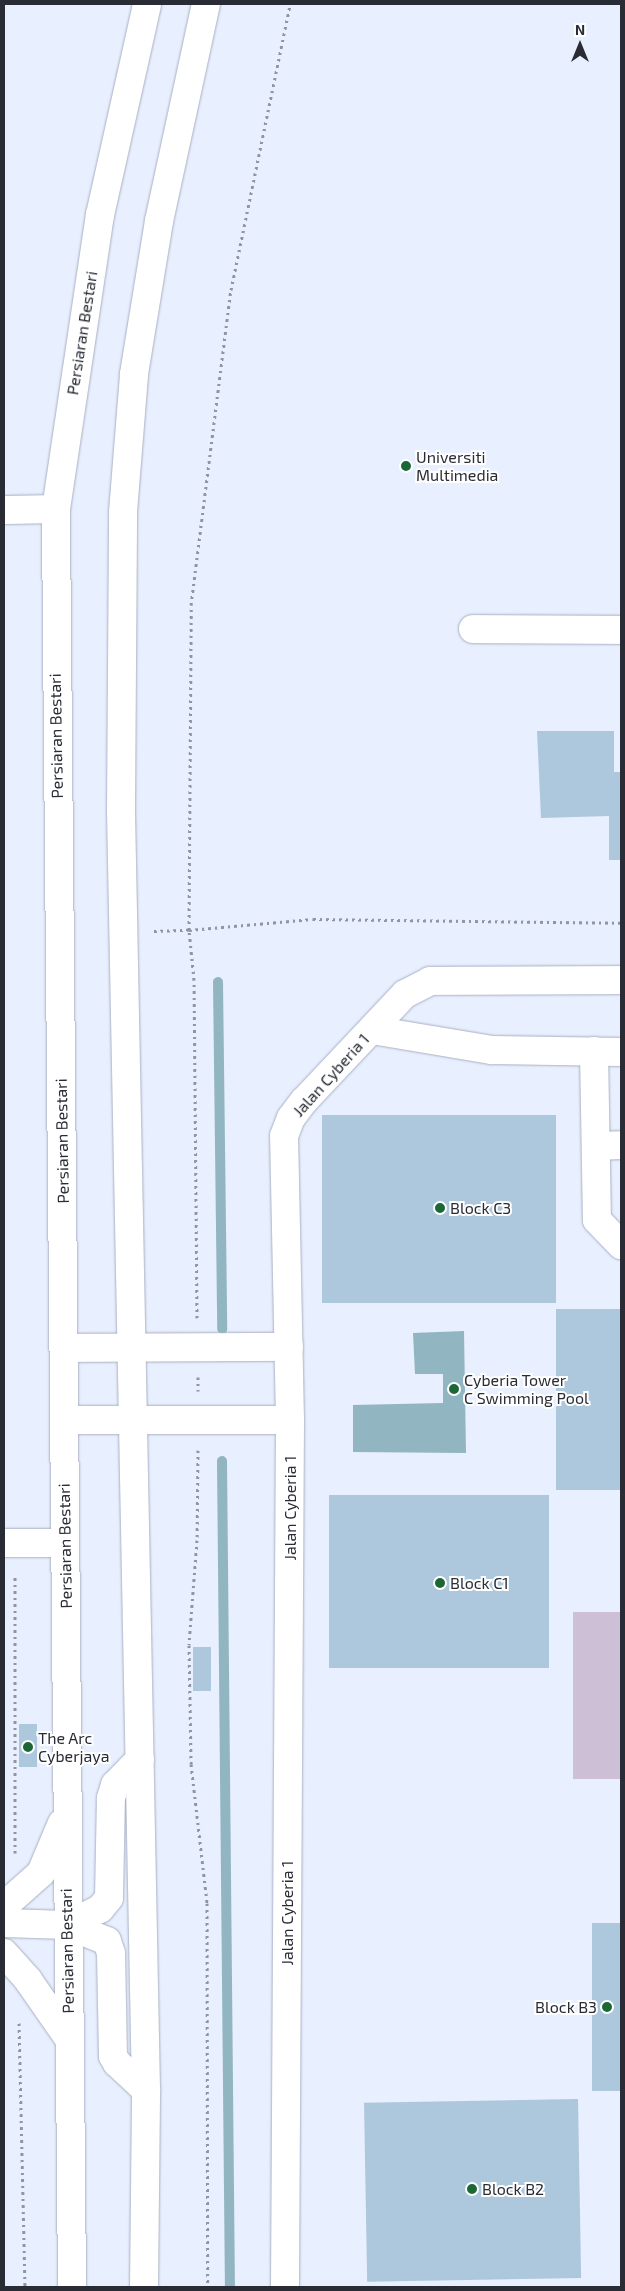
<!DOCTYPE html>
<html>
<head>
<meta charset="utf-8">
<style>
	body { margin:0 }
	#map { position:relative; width:625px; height:2291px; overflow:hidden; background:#e8effe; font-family:"Exo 2",sans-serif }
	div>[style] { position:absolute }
	.green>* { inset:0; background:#cdbfd5; transform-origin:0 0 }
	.water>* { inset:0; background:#91b5c1 }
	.stream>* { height:10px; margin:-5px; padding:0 5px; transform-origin:5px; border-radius:5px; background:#91b5c1 }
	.building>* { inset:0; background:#adc7dd; transform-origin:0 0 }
	.path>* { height:3px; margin-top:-1.5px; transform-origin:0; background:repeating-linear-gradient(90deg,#9095a1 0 2.5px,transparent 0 6.5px) }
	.roads { filter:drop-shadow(0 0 1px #a8b0c2) drop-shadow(0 0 1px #a8b0c2) }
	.minor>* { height:28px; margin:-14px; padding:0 14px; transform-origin:14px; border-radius:14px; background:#fff }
	.major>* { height:28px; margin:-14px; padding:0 14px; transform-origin:14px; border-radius:14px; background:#fff }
	.dots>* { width:14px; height:14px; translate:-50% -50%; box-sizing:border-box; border:2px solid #fff; border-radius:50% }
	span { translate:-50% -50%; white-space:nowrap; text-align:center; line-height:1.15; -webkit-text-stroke:4px #fff; paint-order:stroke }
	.street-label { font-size:16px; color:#292c34 }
	.poi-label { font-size:16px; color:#292c34 }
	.left { translate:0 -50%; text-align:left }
	.right { translate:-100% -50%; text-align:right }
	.frame { position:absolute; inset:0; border:5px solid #292c34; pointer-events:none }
	.north { position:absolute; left:555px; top:20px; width:50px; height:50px; -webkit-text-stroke:4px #fff; paint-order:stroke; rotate:0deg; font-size:14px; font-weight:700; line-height:20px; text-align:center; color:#292c34 }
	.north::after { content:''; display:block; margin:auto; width:18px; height:22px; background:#292c34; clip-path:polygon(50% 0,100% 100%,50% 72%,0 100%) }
</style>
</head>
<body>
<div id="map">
	<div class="green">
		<div style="left:573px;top:1612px;width:48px;height:167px"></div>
	</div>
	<div class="water">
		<div style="clip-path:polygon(464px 1331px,466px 1453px,353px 1452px,353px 1405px,443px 1403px,443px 1374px,415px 1374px,413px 1333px)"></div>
	</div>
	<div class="stream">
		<div style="left:218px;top:982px;width:347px;rotate:89.3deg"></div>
		<div style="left:222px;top:1461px;width:826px;rotate:89.45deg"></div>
	</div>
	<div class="building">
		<div style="clip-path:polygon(537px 731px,614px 731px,614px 772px,621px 772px,621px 860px,609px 860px,609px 816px,541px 818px)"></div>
		<div style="left:322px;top:1115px;width:234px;height:188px"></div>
		<div style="left:556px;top:1309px;width:65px;height:181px"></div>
		<div style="left:549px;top:1495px;width:173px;height:220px;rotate:90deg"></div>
		<div style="left:211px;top:1647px;width:44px;height:18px;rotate:90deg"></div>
		<div style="left:19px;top:1724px;width:18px;height:43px"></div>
		<div style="left:592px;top:1923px;width:29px;height:168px"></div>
		<div style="left:578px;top:2099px;width:179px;height:214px;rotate:89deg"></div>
	</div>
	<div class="path">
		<div style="left:154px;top:931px;width:35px;rotate:-2deg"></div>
		<div style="left:189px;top:930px;width:325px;rotate:-89.6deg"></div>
		<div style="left:191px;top:605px;width:318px;rotate:-82.8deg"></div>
		<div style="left:231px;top:290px;width:292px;rotate:-78.3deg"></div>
		<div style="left:197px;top:1318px;width:338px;rotate:-90.5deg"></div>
		<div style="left:194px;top:980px;width:50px;rotate:-95.7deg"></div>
		<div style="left:189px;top:930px;width:124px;rotate:-5.1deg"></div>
		<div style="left:313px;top:919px;width:308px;rotate:0.7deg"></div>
		<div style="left:198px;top:1377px;width:14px;rotate:90deg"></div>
		<div style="left:198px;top:1450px;width:90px;rotate:90.6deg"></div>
		<div style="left:197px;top:1540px;width:105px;rotate:94.4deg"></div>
		<div style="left:189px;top:1645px;width:119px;rotate:89deg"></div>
		<div style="left:191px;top:1764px;width:140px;rotate:83.4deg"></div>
		<div style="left:207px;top:1903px;width:384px;rotate:89.9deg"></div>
		<div style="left:15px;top:1853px;width:279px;rotate:-90deg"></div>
		<div style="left:19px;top:2023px;width:264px;rotate:88.7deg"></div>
	</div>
	<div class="roads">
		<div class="minor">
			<div style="left:4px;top:510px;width:52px;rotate:-1.1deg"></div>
			<div style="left:473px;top:629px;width:148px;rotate:0.4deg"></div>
			<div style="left:372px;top:1030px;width:122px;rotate:9.5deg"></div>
			<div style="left:492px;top:1050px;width:129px;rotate:0.9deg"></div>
			<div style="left:594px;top:1051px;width:169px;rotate:89deg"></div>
			<div style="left:597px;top:1220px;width:35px;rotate:46deg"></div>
			<div style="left:596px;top:1146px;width:25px;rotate:-2deg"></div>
			<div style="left:65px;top:1348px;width:224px;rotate:-0.3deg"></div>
			<div style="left:64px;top:1420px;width:226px"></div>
			<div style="left:4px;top:1543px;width:61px"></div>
			<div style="left:4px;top:1923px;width:63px;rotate:1.8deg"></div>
			<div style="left:285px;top:2287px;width:867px;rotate:-89.67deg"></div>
			<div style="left:290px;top:1420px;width:284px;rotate:-91.2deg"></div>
			<div style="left:284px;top:1136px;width:19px;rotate:-69deg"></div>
			<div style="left:291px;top:1118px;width:21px;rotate:-53deg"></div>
			<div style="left:304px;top:1101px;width:147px;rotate:-46.7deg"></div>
			<div style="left:405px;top:994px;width:28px;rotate:-27deg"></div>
			<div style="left:430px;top:981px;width:191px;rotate:-0.3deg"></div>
		</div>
		<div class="major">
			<div style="left:4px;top:1906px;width:50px;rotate:-41.7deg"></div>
			<div style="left:41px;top:1873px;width:54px;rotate:-67.2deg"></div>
			<div style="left:67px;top:1925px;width:43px;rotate:21.8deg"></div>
			<div style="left:107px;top:1941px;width:13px;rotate:72deg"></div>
			<div style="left:111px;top:1953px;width:103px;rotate:88.9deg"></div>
			<div style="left:113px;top:2056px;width:8px;rotate:60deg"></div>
			<div style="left:117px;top:2063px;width:40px;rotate:43deg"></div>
			<div style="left:67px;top:1925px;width:37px;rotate:-26deg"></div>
			<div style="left:100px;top:1909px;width:14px;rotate:-51deg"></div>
			<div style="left:109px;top:1898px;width:100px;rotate:-88.9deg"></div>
			<div style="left:111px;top:1798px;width:14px;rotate:-73deg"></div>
			<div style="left:115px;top:1785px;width:36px;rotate:-46deg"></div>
			<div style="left:4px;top:1953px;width:36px;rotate:48deg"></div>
			<div style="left:28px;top:1980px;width:72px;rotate:55.2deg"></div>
			<div style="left:72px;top:2287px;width:1778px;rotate:-90.52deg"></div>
			<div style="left:56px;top:509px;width:297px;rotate:-81.5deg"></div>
			<div style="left:100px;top:215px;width:216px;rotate:-77.4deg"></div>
			<div style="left:144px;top:2287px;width:197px;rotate:-89.4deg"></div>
			<div style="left:146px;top:2090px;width:1280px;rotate:-91.12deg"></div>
			<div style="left:121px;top:810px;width:298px;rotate:-89.6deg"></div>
			<div style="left:123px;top:512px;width:138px;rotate:-85.4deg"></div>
			<div style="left:134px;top:374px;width:155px;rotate:-80.7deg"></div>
			<div style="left:159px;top:221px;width:222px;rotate:-77.8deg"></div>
		</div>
	</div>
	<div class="dots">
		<div style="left:406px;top:466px;background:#1c6736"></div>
		<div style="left:440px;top:1208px;background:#1c6736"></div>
		<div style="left:454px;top:1389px;background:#1c6736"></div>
		<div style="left:440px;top:1583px;background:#1c6736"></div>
		<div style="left:28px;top:1747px;background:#1c6736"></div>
		<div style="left:607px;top:2007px;background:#1c6736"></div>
		<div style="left:472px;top:2189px;background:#1c6736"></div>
	</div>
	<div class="street-label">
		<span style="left:82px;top:333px;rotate:-81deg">Persiaran Bestari</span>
		<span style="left:56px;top:736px;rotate:-91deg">Persiaran Bestari</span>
		<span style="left:331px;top:1075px;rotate:-48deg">Jalan Cyberia 1</span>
		<span style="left:62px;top:1141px;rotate:-91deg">Persiaran Bestari</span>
		<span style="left:290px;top:1508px;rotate:-90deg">Jalan Cyberia 1</span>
		<span style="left:65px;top:1546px;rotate:-91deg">Persiaran Bestari</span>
		<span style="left:287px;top:1913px;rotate:-90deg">Jalan Cyberia 1</span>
		<span style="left:67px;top:1951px;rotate:-91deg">Persiaran Bestari</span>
	</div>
	<div class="poi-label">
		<span class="left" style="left:416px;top:466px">Universiti<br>Multimedia</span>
		<span class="left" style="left:450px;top:1208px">Block C3</span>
		<span class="left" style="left:464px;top:1389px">Cyberia Tower<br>C Swimming Pool</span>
		<span class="left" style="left:450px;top:1583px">Block C1</span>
		<span class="left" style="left:38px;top:1747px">The Arc<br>Cyberjaya</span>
		<span class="right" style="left:597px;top:2007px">Block B3</span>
		<span class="left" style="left:482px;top:2189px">Block B2</span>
	</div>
	<div class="frame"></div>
	<div class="north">N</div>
</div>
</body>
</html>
